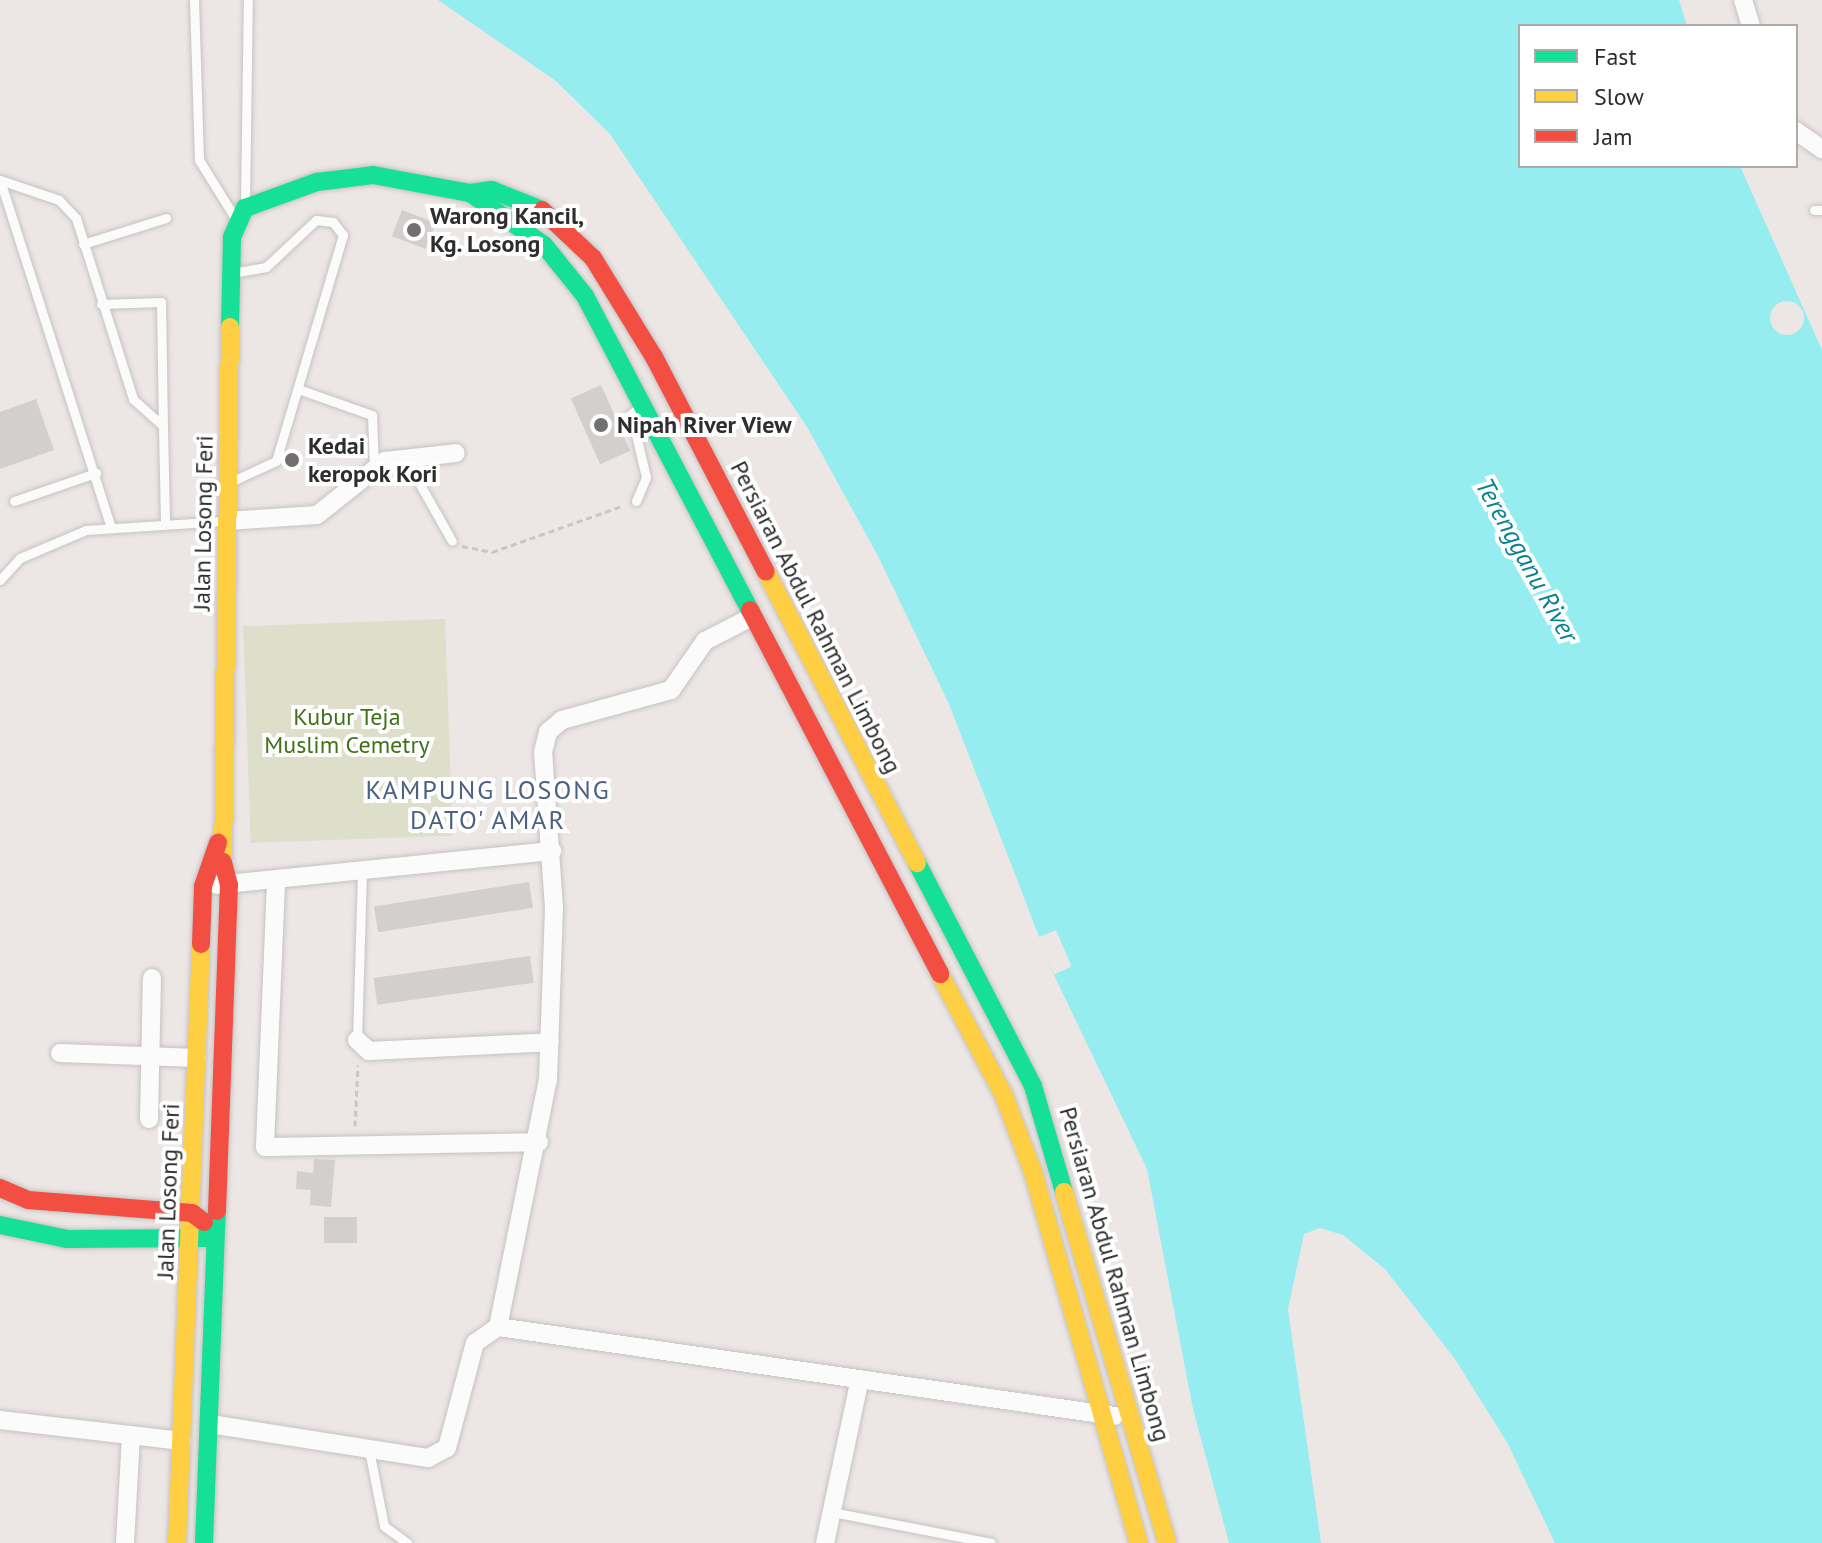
<!DOCTYPE html>
<html>
<head>
<meta charset="utf-8">
<style>
	body { margin:0 }
	#map { position:relative; width:1822px; height:1543px; overflow:hidden; background:#ece6e4; font-family:"PT Sans",sans-serif }
	div>[style] { position:absolute }
	.cemetery>* { inset:0; background:#dddfcb; transform-origin:0 0 }
	.water>* { inset:0; background:#95edf0 }
	.pier>* { inset:0; background:#ece6e4; transform-origin:0 0 }
	.round { border-radius:50% }
	.building>* { inset:0; background:#d3cfcd; transform-origin:0 0 }
	.path>* { height:3px; margin-top:-1.5px; transform-origin:0; background:repeating-linear-gradient(90deg,#c8c7c7 0 6px,transparent 0 10px) }
	.roads { filter:drop-shadow(0 0 2px #c4c3c3) drop-shadow(0 0 2px #c4c3c3) }
	.lane>* { height:9px; margin:-4.5px; padding:0 4.5px; transform-origin:4.5px; border-radius:4.5px; background:#fcfbfb }
	.street>* { height:18px; margin:-9px; padding:0 9px; transform-origin:9px; border-radius:9px; background:#fcfbfb }
	.fast>* { height:18px; margin:-9px; padding:0 9px; transform-origin:9px; border-radius:9px; background:#16e098 }
	.slow>* { height:18px; margin:-9px; padding:0 9px; transform-origin:9px; border-radius:9px; background:#ffcf43 }
	.jam>* { height:18px; margin:-9px; padding:0 9px; transform-origin:9px; border-radius:9px; background:#f24e42 }
	.dots>* { width:22px; height:22px; translate:-50% -50%; box-sizing:border-box; border:4px solid #fff; border-radius:50% }
	span { translate:-50% -50%; white-space:nowrap; text-align:center; line-height:1.15; -webkit-text-stroke:8px #fff; paint-order:stroke }
	.poi-label { font-size:24px; color:#2e2e2e; font-weight:700 }
	.left { translate:0 -50%; text-align:left }
	.street-label { font-size:24px; color:#2e2e2e }
	.park-label { font-size:24px; color:#3f7118 }
	.water-label { font-size:26px; color:#088291; font-style:italic }
	.neighbourhood-label { font-size:26px; color:#4b6182; letter-spacing:2px }
	.legend { position:absolute; left:1518px; top:24px; width:280px; height:144px; box-sizing:border-box; background:#fff; border:2px solid #ababab; margin:0; padding:10px 14px; list-style:none; font-size:24px; color:#2e2e2e }
	.legend li { display:flex; align-items:center; gap:16px; height:40px }
	.legend b { width:40px; border:2px solid #ababab }
</style>
</head>
<body>
<div id="map">
	<div class="cemetery">
		<div style="left:445px;top:619px;width:217px;height:202px;rotate:88deg"></div>
	</div>
	<div class="water">
		<div style="clip-path:polygon(438px 0,1679px 0,1687px 26px,1520px 26px,1520px 166px,1740px 166px,1822px 350px,1822px 1543px,1555px 1543px,1508px 1444px,1455px 1359px,1385px 1269px,1343px 1235px,1320px 1228px,1304px 1234px,1288px 1309px,1321px 1543px,1229px 1543px,1193px 1409px,1147px 1169px,1054px 975px,949px 704px,878px 556px,807px 427px,610px 134px,556px 81px)"></div>
	</div>
	<div class="pier">
		<div class="round" style="left:1770px;top:301px;width:34px;height:34px"></div>
		<div style="left:1056px;top:930px;width:40px;height:19px;rotate:67deg"></div>
	</div>
	<div class="building">
		<div style="left:402px;top:210px;width:36px;height:28px;rotate:21deg"></div>
		<div style="left:601px;top:385px;width:72px;height:33px;rotate:66deg"></div>
		<div style="clip-path:polygon(36px 399px,54px 450px,0 469px,0 412px)"></div>
		<div style="left:529px;top:882px;width:26px;height:157px;rotate:81deg"></div>
		<div style="left:530px;top:956px;width:27px;height:158px;rotate:82deg"></div>
		<div style="clip-path:polygon(314px 1159px,335px 1160px,331px 1207px,310px 1205px,311px 1190px,296px 1189px,297px 1171px,313px 1173px)"></div>
		<div style="left:324px;top:1217px;width:33px;height:26px"></div>
	</div>
	<div class="path">
		<div style="left:462px;top:546px;width:31px;rotate:11deg"></div>
		<div style="left:492px;top:552px;width:138px;rotate:-19.5deg"></div>
		<div style="left:355px;top:1126px;width:61px;rotate:-87.2deg"></div>
	</div>
	<div class="roads">
		<div class="lane">
			<div style="left:194px;top:0;width:160px;rotate:88.2deg"></div>
			<div style="left:199px;top:160px;width:72px;rotate:58.1deg"></div>
			<div style="left:0;top:180px;width:62px;rotate:18.7deg"></div>
			<div style="left:59px;top:200px;width:25px;rotate:47deg"></div>
			<div style="left:76px;top:218px;width:190px;rotate:72.5deg"></div>
			<div style="left:133px;top:399px;width:40px;rotate:42deg"></div>
			<div style="left:163px;top:426px;width:97px;rotate:88.8deg"></div>
			<div style="left:0;top:180px;width:362px;rotate:72.3deg"></div>
			<div style="left:245px;top:205px;width:205px;rotate:-89.2deg"></div>
			<div style="left:1814px;top:210px;width:8px"></div>
			<div style="left:83px;top:244px;width:87px;rotate:-17.4deg"></div>
			<div style="left:101px;top:304px;width:60px;rotate:-1.9deg"></div>
			<div style="left:161px;top:302px;width:124px;rotate:89.1deg"></div>
			<div style="left:301px;top:390px;width:75px;rotate:19.4deg"></div>
			<div style="left:372px;top:415px;width:52px;rotate:87.8deg"></div>
			<div style="left:405px;top:458px;width:95px;rotate:60.5deg"></div>
			<div style="left:228px;top:483px;width:53px;rotate:-24.6deg"></div>
			<div style="left:276px;top:461px;width:236px;rotate:-73.5deg"></div>
			<div style="left:343px;top:235px;width:16px;rotate:-128deg"></div>
			<div style="left:333px;top:222px;width:17px;rotate:-173deg"></div>
			<div style="left:316px;top:220px;width:69px;rotate:136.8deg"></div>
			<div style="left:266px;top:267px;width:36px;rotate:170deg"></div>
			<div style="left:14px;top:501px;width:87px;rotate:-18.9deg"></div>
			<div style="left:636px;top:501px;width:26px;rotate:-67deg"></div>
			<div style="left:646px;top:477px;width:65px;rotate:-103.4deg"></div>
			<div style="left:631px;top:414px;width:13px;rotate:-39deg"></div>
			<div style="left:0;top:580px;width:30px;rotate:-48deg"></div>
			<div style="left:20px;top:558px;width:72px;rotate:-23deg"></div>
			<div style="left:86px;top:530px;width:138px;rotate:-3.7deg"></div>
			<div style="left:357px;top:1040px;width:167px;rotate:-88.3deg"></div>
			<div style="left:369px;top:1450px;width:77px;rotate:78.8deg"></div>
			<div style="left:384px;top:1526px;width:29px;rotate:36deg"></div>
			<div style="left:832px;top:1512px;width:162px;rotate:11deg"></div>
		</div>
		<div class="street">
			<div style="left:1743px;top:0;width:27px;rotate:73deg"></div>
			<div style="left:1796px;top:131px;width:32px;rotate:35deg"></div>
			<div style="left:227px;top:521px;width:90px;rotate:-3.8deg"></div>
			<div style="left:317px;top:515px;width:87px;rotate:-38.5deg"></div>
			<div style="left:385px;top:461px;width:71px;rotate:-6.4deg"></div>
			<div style="left:276px;top:883px;width:264px;rotate:92.4deg"></div>
			<div style="left:265px;top:1147px;width:274px;rotate:-1deg"></div>
			<div style="left:217px;top:885px;width:337px;rotate:-5.8deg"></div>
			<div style="left:357px;top:1040px;width:16px;rotate:43deg"></div>
			<div style="left:369px;top:1051px;width:181px;rotate:-2.8deg"></div>
			<div style="left:60px;top:1053px;width:137px;rotate:2.1deg"></div>
			<div style="left:149px;top:1119px;width:141px;rotate:-88.8deg"></div>
			<div style="left:498px;top:1327px;width:252px;rotate:-78.6deg"></div>
			<div style="left:548px;top:1080px;width:172px;rotate:-88deg"></div>
			<div style="left:554px;top:908px;width:156px;rotate:-94deg"></div>
			<div style="left:543px;top:752px;width:21px;rotate:-76deg"></div>
			<div style="left:548px;top:732px;width:18px;rotate:-41deg"></div>
			<div style="left:562px;top:720px;width:113px;rotate:-15.4deg"></div>
			<div style="left:671px;top:690px;width:60px;rotate:-55.2deg"></div>
			<div style="left:705px;top:641px;width:53px;rotate:-27.1deg"></div>
			<div style="left:0;top:1420px;width:183px;rotate:6.6deg"></div>
			<div style="left:210px;top:1424px;width:221px;rotate:8.9deg"></div>
			<div style="left:428px;top:1458px;width:21px;rotate:-28deg"></div>
			<div style="left:447px;top:1448px;width:109px;rotate:-75.1deg"></div>
			<div style="left:475px;top:1343px;width:28px;rotate:-35deg"></div>
			<div style="left:498px;top:1327px;width:623px;rotate:8.21deg"></div>
			<div style="left:125px;top:1543px;width:108px;rotate:-86.8deg"></div>
			<div style="left:825px;top:1543px;width:164px;rotate:-78deg"></div>
		</div>
		<div class="fast">
			<div style="left:470px;top:193px;width:90px;rotate:35.1deg"></div>
			<div style="left:544px;top:245px;width:65px;rotate:51.2deg"></div>
			<div style="left:585px;top:296px;width:355px;rotate:62.3deg"></div>
			<div style="left:230px;top:327px;width:90px;rotate:-88.7deg"></div>
			<div style="left:232px;top:237px;width:32px;rotate:-66deg"></div>
			<div style="left:245px;top:208px;width:77px;rotate:-19.9deg"></div>
			<div style="left:317px;top:182px;width:56px;rotate:-7.1deg"></div>
			<div style="left:373px;top:175px;width:99px;rotate:10.5deg"></div>
			<div style="left:470px;top:193px;width:22px;rotate:-8deg"></div>
			<div style="left:492px;top:190px;width:54px;rotate:21.8deg"></div>
			<div style="left:917px;top:863px;width:251px;rotate:62.5deg"></div>
			<div style="left:1033px;top:1086px;width:110px;rotate:73.7deg"></div>
			<div style="left:0;top:1225px;width:68px;rotate:11.8deg"></div>
			<div style="left:67px;top:1239px;width:138px;rotate:-0.4deg"></div>
			<div style="left:204px;top:1543px;width:332px;rotate:-87.8deg"></div>
		</div>
		<div class="slow">
			<div style="left:766px;top:572px;width:328px;rotate:62.6deg"></div>
			<div style="left:223px;top:862px;width:535px;rotate:-89.25deg"></div>
			<div style="left:940px;top:974px;width:138px;rotate:62.3deg"></div>
			<div style="left:1004px;top:1096px;width:81px;rotate:69.1deg"></div>
			<div style="left:1033px;top:1172px;width:386px;rotate:74.1deg"></div>
			<div style="left:1064px;top:1192px;width:366px;rotate:73.6deg"></div>
			<div style="left:177px;top:1543px;width:599px;rotate:-87.71deg"></div>
		</div>
		<div class="jam">
			<div style="left:542px;top:210px;width:70px;rotate:43.3deg"></div>
			<div style="left:593px;top:258px;width:116px;rotate:58.4deg"></div>
			<div style="left:654px;top:357px;width:242px;rotate:62.5deg"></div>
			<div style="left:750px;top:610px;width:411px;rotate:62.4deg"></div>
			<div style="left:201px;top:944px;width:58px;rotate:-88deg"></div>
			<div style="left:203px;top:886px;width:46px;rotate:-70.8deg"></div>
			<div style="left:0;top:1188px;width:30px;rotate:23deg"></div>
			<div style="left:28px;top:1200px;width:165px;rotate:4.5deg"></div>
			<div style="left:192px;top:1213px;width:15px;rotate:37deg"></div>
			<div style="left:217px;top:1211px;width:326px;rotate:-87.9deg"></div>
			<div style="left:229px;top:885px;width:24px;rotate:-105deg"></div>
		</div>
	</div>
	<div class="dots">
		<div style="left:414px;top:230px;background:#706e6e"></div>
		<div style="left:601px;top:425px;background:#706e6e"></div>
		<div style="left:292px;top:460px;background:#706e6e"></div>
	</div>
	<div class="poi-label">
		<span class="left" style="left:430px;top:230px">Warong Kancil,<br>Kg. Losong</span>
		<span class="left" style="left:617px;top:425px">Nipah River View</span>
		<span class="left" style="left:308px;top:460px">Kedai<br>keropok Kori</span>
	</div>
	<div class="street-label">
		<span style="left:203px;top:523px;rotate:-89deg">Jalan Losong Feri</span>
		<span style="left:816px;top:617px;rotate:63deg">Persiaran Abdul Rahman Limbong</span>
		<span style="left:168px;top:1191px;rotate:-88deg">Jalan Losong Feri</span>
		<span style="left:1115px;top:1274px;rotate:74deg">Persiaran Abdul Rahman Limbong</span>
	</div>
	<div class="park-label">
		<span style="left:347px;top:731px">Kubur Teja<br>Muslim Cemetry</span>
	</div>
	<div class="water-label">
		<span style="left:1527px;top:560px;rotate:61deg">Terengganu River</span>
	</div>
	<div class="neighbourhood-label">
		<span style="left:488px;top:805px">KAMPUNG LOSONG<br>DATO' AMAR</span>
	</div>
	<ul class="legend">
	<li><b style="height:10px;background:#16e098"></b>Fast</li>
	<li><b style="height:10px;background:#ffcf43"></b>Slow</li>
	<li><b style="height:10px;background:#f24e42"></b>Jam</li>
	</ul>
</div>
</body>
</html>
